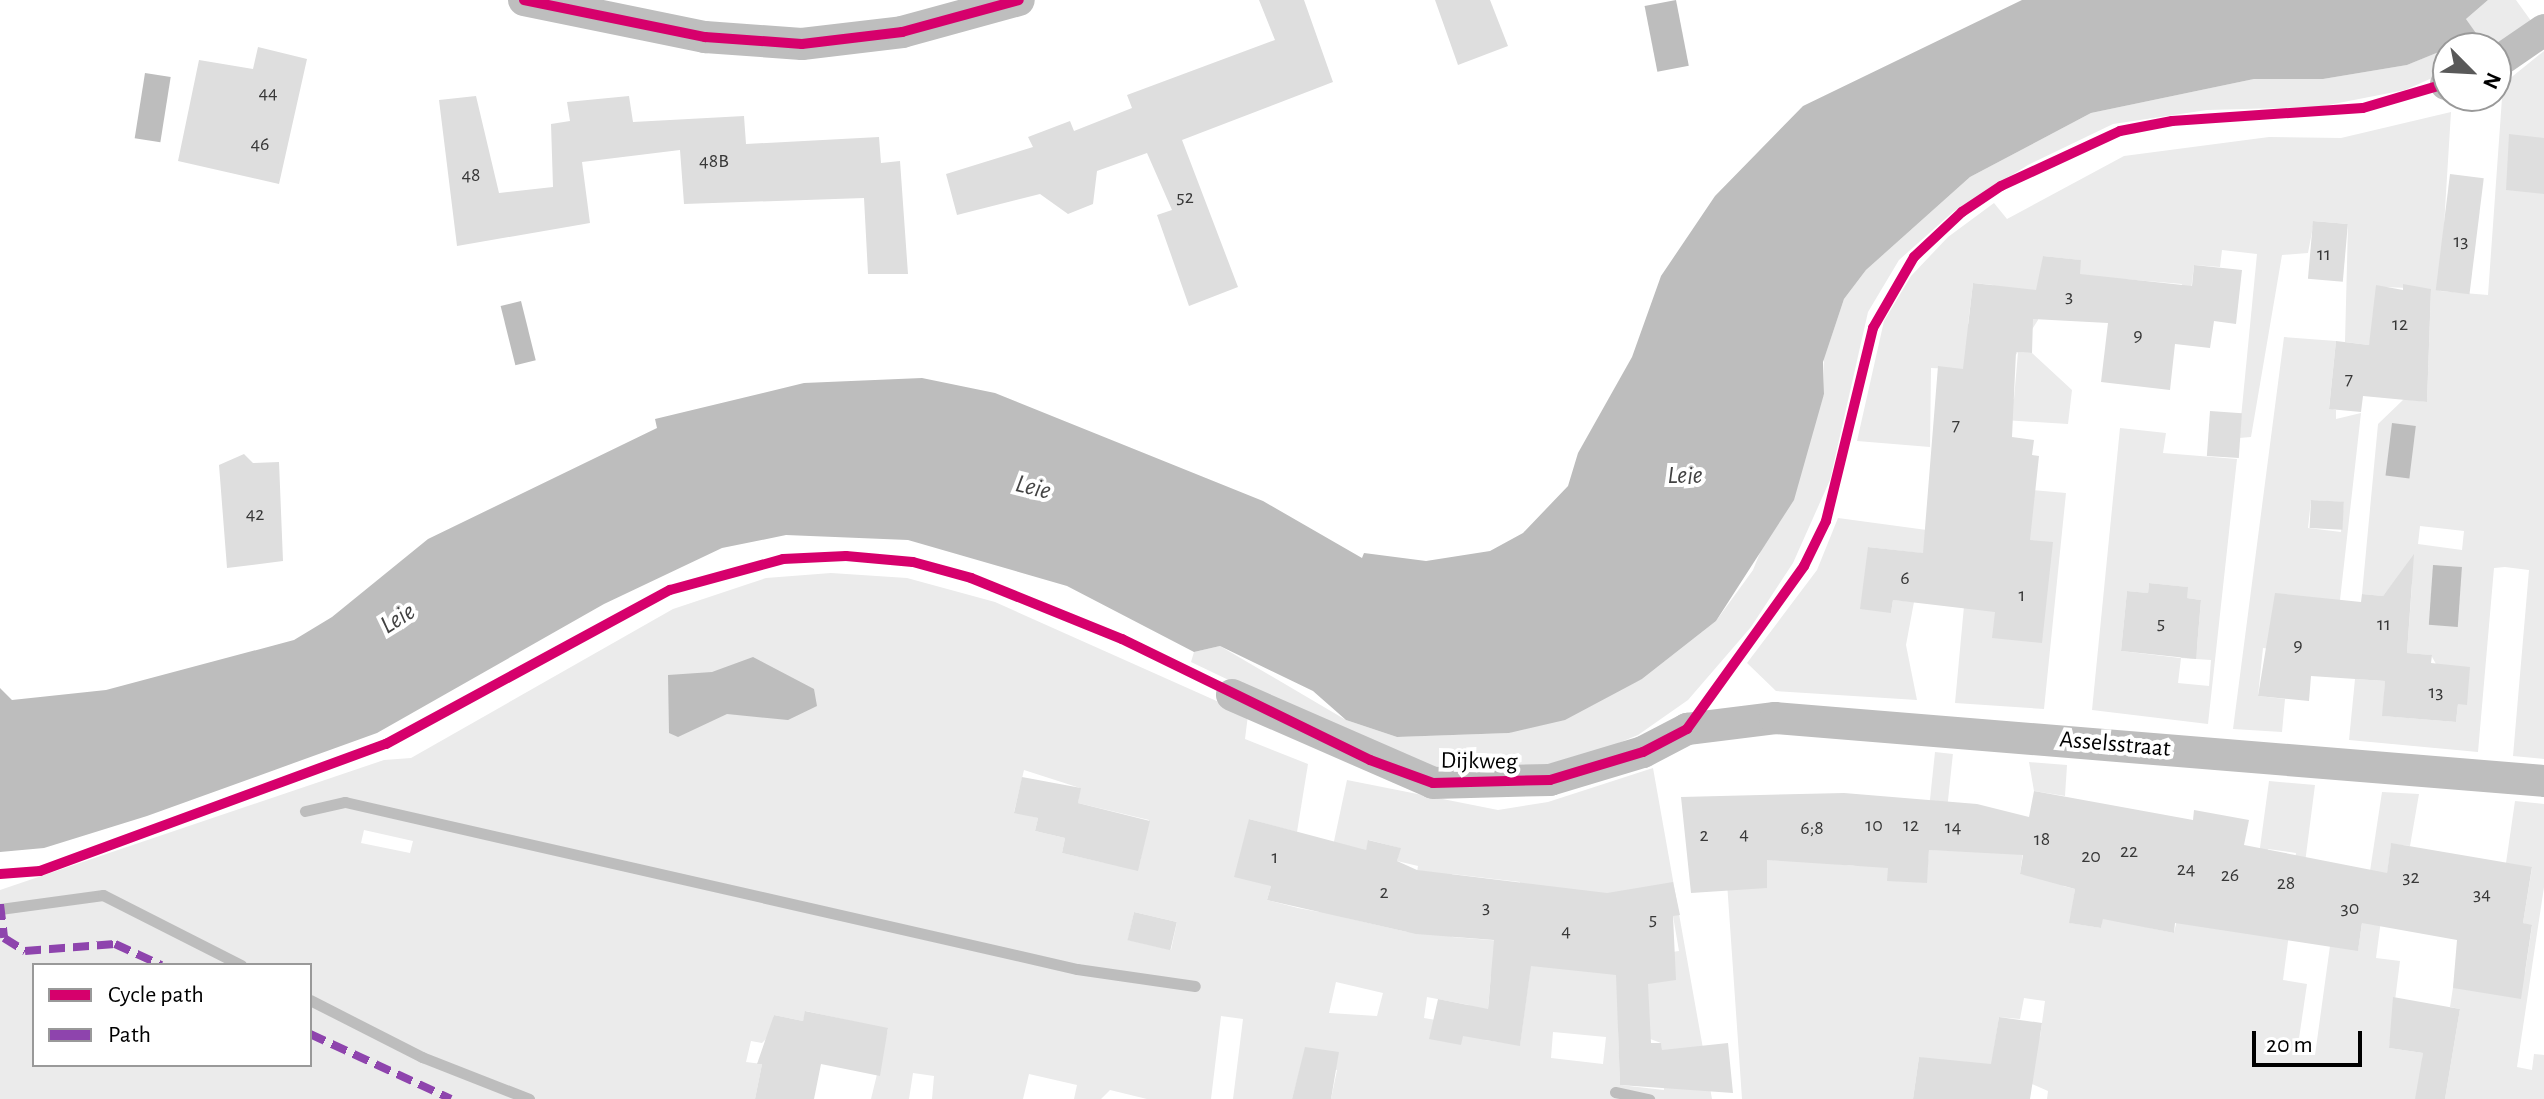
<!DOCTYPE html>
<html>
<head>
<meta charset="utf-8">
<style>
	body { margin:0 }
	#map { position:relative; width:2544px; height:1099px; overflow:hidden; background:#fff; font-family:"Alegreya Sans",sans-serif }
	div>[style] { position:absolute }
	.green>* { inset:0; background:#ebebeb; transform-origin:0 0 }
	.water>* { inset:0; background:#bdbdbd; transform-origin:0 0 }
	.stream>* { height:11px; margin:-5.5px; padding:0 5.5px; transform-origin:5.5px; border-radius:5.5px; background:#bdbdbd }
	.building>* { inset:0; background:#dedede; transform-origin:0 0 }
	.street>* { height:32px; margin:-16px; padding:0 16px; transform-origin:16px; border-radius:16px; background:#bebebe }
	.quiet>* { height:8px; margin-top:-4px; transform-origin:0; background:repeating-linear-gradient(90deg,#8e44ad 0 16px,transparent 0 24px) }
	.cycleway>* { height:10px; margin:-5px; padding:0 5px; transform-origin:5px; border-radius:5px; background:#d6006c }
	span { translate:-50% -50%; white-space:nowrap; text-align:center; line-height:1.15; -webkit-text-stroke:8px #fff; paint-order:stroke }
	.number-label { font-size:20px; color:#383838 }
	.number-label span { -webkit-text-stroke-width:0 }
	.street-label { font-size:24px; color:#000 }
	.water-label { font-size:26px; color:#424242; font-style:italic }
	.legend { position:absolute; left:32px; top:963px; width:280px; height:104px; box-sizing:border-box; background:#fff; border:2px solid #999; margin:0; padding:10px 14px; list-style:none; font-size:24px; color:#000 }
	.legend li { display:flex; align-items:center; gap:16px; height:40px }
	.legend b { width:40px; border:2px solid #999 }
	.north { position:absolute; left:2432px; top:32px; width:80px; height:80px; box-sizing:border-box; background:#fff; border:2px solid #999; border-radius:50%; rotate:114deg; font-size:22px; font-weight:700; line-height:32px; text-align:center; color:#000 }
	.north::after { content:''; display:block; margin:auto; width:28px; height:36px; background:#595959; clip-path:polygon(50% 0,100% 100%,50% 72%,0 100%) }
	.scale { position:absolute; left:2252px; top:1031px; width:110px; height:36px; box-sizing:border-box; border:4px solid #000; border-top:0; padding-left:10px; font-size:24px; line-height:28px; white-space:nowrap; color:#000; -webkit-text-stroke:6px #fff; paint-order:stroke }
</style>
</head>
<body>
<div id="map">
	<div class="green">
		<div style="clip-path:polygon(2488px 0,2516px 0,2534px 25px,2494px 48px,2448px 48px,2477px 36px,2466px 19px)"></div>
		<div style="clip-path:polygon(2448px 48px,2448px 71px,2405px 90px,2318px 107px,2207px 110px,2113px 124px,2028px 165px,1953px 212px,1899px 260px,1868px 312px,1830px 480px,1793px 563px,1751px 627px,1688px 700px,1638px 735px,1580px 759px,1505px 775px,1435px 768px,1339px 733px,1191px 662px,1194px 652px,1220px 646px,1346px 720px,1397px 737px,1509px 733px,1642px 679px,1716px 621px,1753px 570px,1824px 394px,1824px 358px,1844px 299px,1866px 270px,1970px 177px,2091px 113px,2254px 79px,2323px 79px,2407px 65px)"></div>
		<div style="clip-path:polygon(evenodd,2544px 51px,2544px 759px,2513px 756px,2529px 570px,2505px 567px,2494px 568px,2478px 752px,2349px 740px,2355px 679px,2385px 681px,2383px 716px,2456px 722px,2458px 704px,2431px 655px,2407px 653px,2412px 584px,2393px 583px,2383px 596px,2362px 594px,2378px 424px,2404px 399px,2427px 402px,2431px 289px,2384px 287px,2369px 345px,2345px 342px,2348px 224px,2314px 221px,2308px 253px,2282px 255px,2251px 437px,2239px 438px,2257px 254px,2222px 250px,2220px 267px,2194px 265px,2190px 299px,2181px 298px,2182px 284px,2123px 279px,2119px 316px,2080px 288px,2080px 260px,2043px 256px,2038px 320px,1988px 399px,2014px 399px,2018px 352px,2032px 353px,2072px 390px,2068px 424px,2004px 420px,1999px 487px,2066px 493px,2044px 709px,1955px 703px,1964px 606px,1947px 556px,1868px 547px,1891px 613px,1893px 600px,1914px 602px,1906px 645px,1917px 700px,1776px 691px,1747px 663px,1817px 570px,1838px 518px,1971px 536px,1979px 370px,1931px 368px,1930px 447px,1857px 441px,1884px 321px,1911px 276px,1948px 237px,1994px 203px,2007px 219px,2124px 156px,2269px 137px,2341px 138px,2451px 112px,2440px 291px,2488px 295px,2503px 84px,2544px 51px,1973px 283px,1993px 285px,1989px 326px,1968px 324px,1973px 283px,2544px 51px,2420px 526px,2464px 531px,2462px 550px,2418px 544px,2420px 526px)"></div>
		<div style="clip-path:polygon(evenodd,2284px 337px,2336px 341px,2329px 408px,2336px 410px,2336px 419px,2361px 413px,2339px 609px,2282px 650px,2263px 648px,2258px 696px,2285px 699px,2282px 732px,2233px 729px,2284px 337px,2311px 500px,2344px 502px,2341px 532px,2308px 528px,2311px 500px)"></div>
		<div style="clip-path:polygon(evenodd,2120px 428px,2166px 433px,2163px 453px,2237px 459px,2208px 724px,2092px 710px,2120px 428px,2149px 583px,2187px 587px,2187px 598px,2201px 600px,2197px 647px,2180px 658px,2121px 651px,2127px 591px,2148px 593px,2149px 583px,2120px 428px,2181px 658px,2211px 660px,2209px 686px,2178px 683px,2181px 658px)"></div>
		<div style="clip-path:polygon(evenodd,831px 573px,907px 578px,995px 602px,1248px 715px,1245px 739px,1308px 764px,1297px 832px,1249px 819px,1271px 886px,1267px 900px,1298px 908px,1319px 912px,1347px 780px,1498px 810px,1548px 802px,1653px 768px,1712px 1099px,1331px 1099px,1337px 1070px,1302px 1062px,1292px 1099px,1233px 1099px,1243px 1019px,1221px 1016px,1211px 1099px,1147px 1099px,1110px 1090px,1101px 1099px,1074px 1099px,1077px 1085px,1029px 1074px,1023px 1099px,932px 1099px,934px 1076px,913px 1073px,909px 1099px,871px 1099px,888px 1029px,806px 1011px,803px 1021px,774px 1015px,769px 1036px,762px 1043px,751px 1041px,746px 1062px,762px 1064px,755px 1099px,0 1099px,0 890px,384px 760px,411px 758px,673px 609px,766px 578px,831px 573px,1024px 770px,1080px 788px,1078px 803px,1149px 820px,1140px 862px,1108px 855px,1105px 863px,1062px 853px,1065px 838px,1035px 831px,1038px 818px,1014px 812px,1024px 770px,831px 573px,364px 830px,413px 841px,410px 853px,361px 843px,364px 830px,831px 573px,1369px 840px,1400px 848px,1397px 861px,1418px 866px,1407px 932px,1347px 918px,1369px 840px,831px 573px,1452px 874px,1520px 882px,1515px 942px,1452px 937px,1452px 874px,831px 573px,1630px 901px,1673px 916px,1679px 951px,1639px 957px,1630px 901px,831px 573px,1134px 912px,1177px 922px,1171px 950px,1128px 940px,1134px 912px,831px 573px,34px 965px,310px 965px,310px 1065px,34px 1065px,34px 965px,831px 573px,1505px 966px,1530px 970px,1520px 1045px,1485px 1040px,1491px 975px,1505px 966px,831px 573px,1336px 982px,1383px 993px,1377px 1016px,1329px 1013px,1336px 982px,831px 573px,1427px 997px,1469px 1005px,1465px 1025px,1424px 1018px,1427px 997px,831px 573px,1618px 1027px,1661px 1043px,1664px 1090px,1620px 1085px,1618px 1027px,831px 573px,1553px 1032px,1606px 1037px,1603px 1064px,1551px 1058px,1553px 1032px)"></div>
		<div style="left:1935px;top:752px;width:18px;height:49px;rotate:6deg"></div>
		<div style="clip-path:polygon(2029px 762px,2067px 765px,2065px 796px,2034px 791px)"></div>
		<div style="clip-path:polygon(evenodd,2269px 781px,2315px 785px,2305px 863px,2295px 861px,2296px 853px,2268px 849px,2260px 901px,2289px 934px,2283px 980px,2307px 984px,2297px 1052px,2315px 1055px,2330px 946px,2358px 950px,2382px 792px,2419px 794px,2410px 846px,2391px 844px,2376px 958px,2400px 961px,2389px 1048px,2423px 1053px,2418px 1099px,2047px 1099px,2048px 1091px,2032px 1084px,1919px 1057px,1913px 1099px,1742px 1099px,1726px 868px,1767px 888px,1767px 855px,1853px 866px,1888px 861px,1926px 883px,1929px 850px,2023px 852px,2020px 874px,2050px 879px,2073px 826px,2063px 886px,2075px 889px,2070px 923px,2101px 928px,2108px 888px,2150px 928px,2174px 933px,2185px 882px,2256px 877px,2269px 781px,2024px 998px,2045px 1001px,2040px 1037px,1994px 1049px,1999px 1017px,2020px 1019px,2024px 998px)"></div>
		<div style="clip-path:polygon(2515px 801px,2544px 804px,2544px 887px,2517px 1067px,2532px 1070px,2534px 1054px,2544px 1055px,2544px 1099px,2445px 1099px,2460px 1009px,2450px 1007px,2457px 961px,2525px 973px,2532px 926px,2523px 923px,2532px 868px,2506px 863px)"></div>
	</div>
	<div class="water">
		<div style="left:1676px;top:0;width:67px;height:32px;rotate:79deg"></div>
		<div style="clip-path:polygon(2022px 0,2488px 0,2466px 19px,2478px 36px,2407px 65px,2323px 79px,2254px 79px,2091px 113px,1970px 177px,1866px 270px,1844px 299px,1823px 362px,1824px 394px,1794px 500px,1716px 621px,1642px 679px,1565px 720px,1509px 733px,1397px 737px,1346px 720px,1313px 691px,1220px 646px,1194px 652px,1067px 586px,908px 540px,786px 535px,722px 548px,604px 604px,377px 733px,147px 816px,44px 848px,0 852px,0 688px,12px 700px,106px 690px,294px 640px,332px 617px,428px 539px,657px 428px,655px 419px,804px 383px,922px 378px,995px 393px,1263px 501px,1362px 558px,1364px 553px,1426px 561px,1490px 551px,1523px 533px,1568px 486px,1578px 453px,1632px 357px,1661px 276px,1715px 196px,1803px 106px)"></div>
		<div style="left:145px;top:73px;width:26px;height:66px;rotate:9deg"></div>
		<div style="left:521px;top:301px;width:61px;height:21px;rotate:76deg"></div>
		<div style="left:2392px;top:423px;width:24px;height:53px;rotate:7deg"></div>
		<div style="left:2433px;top:565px;width:29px;height:60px;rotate:4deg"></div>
		<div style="clip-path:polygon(753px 657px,814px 689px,817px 706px,788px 720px,727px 714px,678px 737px,669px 733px,668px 675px,712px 672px)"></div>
	</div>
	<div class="stream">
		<div style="left:305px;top:811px;width:41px;rotate:-12.7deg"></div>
		<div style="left:345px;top:802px;width:751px;rotate:12.85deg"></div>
		<div style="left:1077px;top:969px;width:119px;rotate:8.2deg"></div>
		<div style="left:0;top:909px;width:104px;rotate:-7.7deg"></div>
		<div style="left:103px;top:895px;width:155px;rotate:26.9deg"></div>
		<div style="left:310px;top:1000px;width:126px;rotate:27deg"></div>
		<div style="left:422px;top:1057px;width:115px;rotate:21.4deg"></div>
		<div style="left:1615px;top:1092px;width:35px;rotate:12deg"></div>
	</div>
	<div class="building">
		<div style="clip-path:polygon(1259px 0,1304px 0,1333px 82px,1182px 140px,1238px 287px,1189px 306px,1157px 215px,1172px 210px,1147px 153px,1097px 171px,1093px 204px,1068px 214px,1040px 194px,957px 215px,946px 174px,1033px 147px,1028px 137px,1070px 121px,1074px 131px,1132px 108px,1127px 95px,1275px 40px)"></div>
		<div style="clip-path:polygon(1435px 0,1490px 0,1508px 46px,1458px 65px)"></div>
		<div style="clip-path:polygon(258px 47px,307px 59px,279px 184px,178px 161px,199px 60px,253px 69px)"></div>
		<div style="clip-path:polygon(476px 96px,499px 193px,553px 187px,551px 124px,570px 121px,567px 102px,629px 96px,633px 122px,744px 116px,746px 144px,879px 137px,881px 163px,900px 161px,908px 274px,868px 274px,864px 198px,684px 204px,680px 150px,582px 162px,590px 223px,457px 246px,439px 100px)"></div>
		<div style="clip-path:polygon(2509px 134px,2544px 138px,2544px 194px,2506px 190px)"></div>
		<div style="left:2450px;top:174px;width:34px;height:117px;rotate:7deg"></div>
		<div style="left:2313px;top:221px;width:35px;height:58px;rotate:5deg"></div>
		<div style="clip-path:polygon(2043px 256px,2081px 260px,2080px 274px,2192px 286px,2194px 265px,2242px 270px,2236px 324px,2214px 321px,2210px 348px,2175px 344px,2170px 390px,2101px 382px,2108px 323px,2033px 319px,2032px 353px,2016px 352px,2012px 437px,2034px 440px,2032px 455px,2039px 456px,2030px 540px,2053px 542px,2042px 643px,1992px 638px,1995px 612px,1893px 600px,1891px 613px,1860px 609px,1868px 547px,1923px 553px,1938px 366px,1963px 369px,1973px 283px,2036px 290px)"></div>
		<div style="clip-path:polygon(2403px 284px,2431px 289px,2427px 402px,2363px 396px,2361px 412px,2329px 409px,2336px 341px,2369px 345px,2376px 285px,2403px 290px)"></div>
		<div style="left:2210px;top:411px;width:32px;height:45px;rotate:4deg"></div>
		<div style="clip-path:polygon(244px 454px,253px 463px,279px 462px,283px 561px,227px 568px,219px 465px)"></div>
		<div style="left:2311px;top:500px;width:33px;height:28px;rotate:3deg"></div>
		<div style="clip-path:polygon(2414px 554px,2407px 653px,2432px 655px,2431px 663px,2470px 667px,2467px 705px,2458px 704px,2456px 722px,2382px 716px,2385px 681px,2311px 676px,2309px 701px,2258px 696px,2275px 593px,2361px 602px,2362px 594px,2383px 596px)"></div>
		<div style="clip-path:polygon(2149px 583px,2188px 587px,2187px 598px,2201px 600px,2196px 659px,2121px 651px,2127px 591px,2148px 593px)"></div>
		<div style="clip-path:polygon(1022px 777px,1081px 788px,1078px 803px,1150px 821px,1138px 871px,1062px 853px,1065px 838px,1035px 831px,1038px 818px,1014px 813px)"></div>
		<div style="clip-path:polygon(2034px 791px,2193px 820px,2194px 810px,2249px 820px,2244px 845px,2387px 873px,2391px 843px,2532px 867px,2523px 923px,2532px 925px,2521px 999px,2453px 988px,2457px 940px,2362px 923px,2358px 951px,2175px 923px,2174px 933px,2103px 919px,2101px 928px,2069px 923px,2075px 889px,2020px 874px,2023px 855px,1929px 850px,1927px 883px,1887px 881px,1888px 868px,1767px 860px,1767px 888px,1691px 893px,1681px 797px,1844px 793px,1977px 804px,2029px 817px)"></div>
		<div style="clip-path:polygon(1249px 819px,1366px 850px,1368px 840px,1401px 848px,1397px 861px,1417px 870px,1607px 893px,1673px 882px,1680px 915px,1673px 916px,1676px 980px,1648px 984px,1651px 1043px,1661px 1043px,1662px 1050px,1728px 1043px,1733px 1093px,1620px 1085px,1616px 975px,1531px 966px,1520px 1046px,1463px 1036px,1461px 1045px,1429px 1039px,1438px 999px,1488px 1009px,1494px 940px,1416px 934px,1267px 900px,1271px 886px,1234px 877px)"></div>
		<div style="left:1134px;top:912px;width:44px;height:29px;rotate:13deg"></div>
		<div style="clip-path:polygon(2393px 997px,2460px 1009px,2445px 1099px,2415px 1099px,2423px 1053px,2389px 1048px)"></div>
		<div style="clip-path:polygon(805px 1011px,888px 1028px,880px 1076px,821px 1064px,814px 1099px,755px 1099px,762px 1064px,757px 1064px,774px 1015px,803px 1021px)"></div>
		<div style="clip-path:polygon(1999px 1017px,2042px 1023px,2030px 1099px,1913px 1099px,1919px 1057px,1991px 1064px)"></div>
		<div style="clip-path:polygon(1305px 1047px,1339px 1052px,1331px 1099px,1292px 1099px)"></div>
	</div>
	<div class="street">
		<div style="left:524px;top:0;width:185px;rotate:11.6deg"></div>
		<div style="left:705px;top:37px;width:97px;rotate:4.1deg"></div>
		<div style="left:802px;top:44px;width:101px;rotate:-6.8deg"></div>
		<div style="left:902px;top:32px;width:121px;rotate:-15.3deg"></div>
		<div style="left:2496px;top:63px;width:58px;rotate:-34.5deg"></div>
		<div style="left:2446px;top:84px;width:2px;rotate:-27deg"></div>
		<div style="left:1232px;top:695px;width:219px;rotate:23.6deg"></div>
		<div style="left:1433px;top:783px;width:117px;rotate:-1.5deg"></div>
		<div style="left:1550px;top:780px;width:97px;rotate:-16.8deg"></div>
		<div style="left:1643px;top:752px;width:50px;rotate:-27.6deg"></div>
		<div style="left:1687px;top:729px;width:89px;rotate:-7.1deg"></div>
		<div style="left:1775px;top:718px;width:772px;rotate:4.68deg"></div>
	</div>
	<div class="quiet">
		<div style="left:0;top:904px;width:34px;rotate:83deg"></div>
		<div style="left:4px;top:938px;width:25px;rotate:32deg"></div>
		<div style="left:25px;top:951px;width:90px;rotate:-4.4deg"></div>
		<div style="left:115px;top:944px;width:51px;rotate:24.5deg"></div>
		<div style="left:310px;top:1034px;width:155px;rotate:24.7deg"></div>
	</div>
	<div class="cycleway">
		<div style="left:524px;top:0;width:185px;rotate:11.6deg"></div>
		<div style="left:705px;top:37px;width:97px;rotate:4.1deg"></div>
		<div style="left:802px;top:44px;width:101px;rotate:-6.8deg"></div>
		<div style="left:902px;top:32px;width:121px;rotate:-15.3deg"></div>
		<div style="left:0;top:874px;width:40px;rotate:-4.3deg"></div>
		<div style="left:40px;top:871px;width:369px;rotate:-20.2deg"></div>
		<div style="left:386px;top:744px;width:323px;rotate:-28.5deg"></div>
		<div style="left:670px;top:590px;width:117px;rotate:-15.3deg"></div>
		<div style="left:783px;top:559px;width:63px;rotate:-2.7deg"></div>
		<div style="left:846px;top:556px;width:67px;rotate:5.1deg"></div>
		<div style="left:913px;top:562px;width:60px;rotate:15.4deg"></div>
		<div style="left:971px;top:578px;width:163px;rotate:22deg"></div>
		<div style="left:1122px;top:639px;width:276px;rotate:26deg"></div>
		<div style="left:1370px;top:760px;width:67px;rotate:20.1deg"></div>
		<div style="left:1433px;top:783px;width:117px;rotate:-1.5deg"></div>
		<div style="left:1550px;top:780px;width:97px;rotate:-16.8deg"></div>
		<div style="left:1643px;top:752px;width:50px;rotate:-27.6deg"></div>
		<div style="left:1687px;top:729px;width:201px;rotate:-54.3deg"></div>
		<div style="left:1804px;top:566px;width:50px;rotate:-63.9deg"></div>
		<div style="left:1826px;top:521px;width:199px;rotate:-76.3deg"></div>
		<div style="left:1873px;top:328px;width:82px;rotate:-60deg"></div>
		<div style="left:1914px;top:257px;width:66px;rotate:-43.2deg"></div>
		<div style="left:1962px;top:212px;width:47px;rotate:-33.7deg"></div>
		<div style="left:2001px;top:186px;width:131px;rotate:-24.8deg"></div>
		<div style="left:2120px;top:131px;width:53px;rotate:-10.9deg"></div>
		<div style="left:2172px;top:121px;width:191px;rotate:-3.9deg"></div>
		<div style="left:2363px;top:108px;width:89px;rotate:-16.4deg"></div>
	</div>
	<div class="number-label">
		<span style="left:268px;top:93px">44</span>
		<span style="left:260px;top:144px">46</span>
		<span style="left:714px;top:161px">48B</span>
		<span style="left:471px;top:175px">48</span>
		<span style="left:1185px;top:197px">52</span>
		<span style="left:2461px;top:241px">13</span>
		<span style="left:2324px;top:254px">11</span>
		<span style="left:2069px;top:296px">3</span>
		<span style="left:2400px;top:324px">12</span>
		<span style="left:2138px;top:335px">9</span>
		<span style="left:2349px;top:379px">7</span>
		<span style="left:1956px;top:425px">7</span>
		<span style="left:255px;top:514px">42</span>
		<span style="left:1905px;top:578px">6</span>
		<span style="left:2022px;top:595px">1</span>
		<span style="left:2161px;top:623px">5</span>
		<span style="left:2384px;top:624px">11</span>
		<span style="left:2298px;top:645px">9</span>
		<span style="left:2436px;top:692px">13</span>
		<span style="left:1874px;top:825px">10</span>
		<span style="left:1911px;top:825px">12</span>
		<span style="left:1953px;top:827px">14</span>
		<span style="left:1812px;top:828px">6;8</span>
		<span style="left:1744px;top:834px">4</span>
		<span style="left:1704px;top:835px">2</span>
		<span style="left:2042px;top:839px">18</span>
		<span style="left:2129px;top:851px">22</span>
		<span style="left:2091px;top:856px">20</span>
		<span style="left:1275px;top:857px">1</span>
		<span style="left:2186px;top:869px">24</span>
		<span style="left:2230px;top:875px">26</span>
		<span style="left:2411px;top:877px">32</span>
		<span style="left:2286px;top:883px">28</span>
		<span style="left:1384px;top:892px">2</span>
		<span style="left:2482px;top:894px">34</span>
		<span style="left:1486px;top:907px">3</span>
		<span style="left:2350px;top:908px">30</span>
		<span style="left:1653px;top:919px">5</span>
		<span style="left:1566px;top:931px">4</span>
	</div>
	<div class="street-label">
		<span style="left:2115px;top:745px;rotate:5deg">Asselsstraat</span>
		<span style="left:1479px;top:762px;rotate:1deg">Dijkweg</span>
	</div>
	<div class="water-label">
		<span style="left:1685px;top:476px">Leie</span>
		<span style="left:1033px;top:488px;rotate:14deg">Leie</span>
		<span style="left:398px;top:619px;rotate:-32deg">Leie</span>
	</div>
	<ul class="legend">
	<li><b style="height:10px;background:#d6006c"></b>Cycle path</li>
	<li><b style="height:10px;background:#8e44ad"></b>Path</li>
	</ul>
	<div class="north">N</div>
	<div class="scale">20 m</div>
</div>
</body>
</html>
